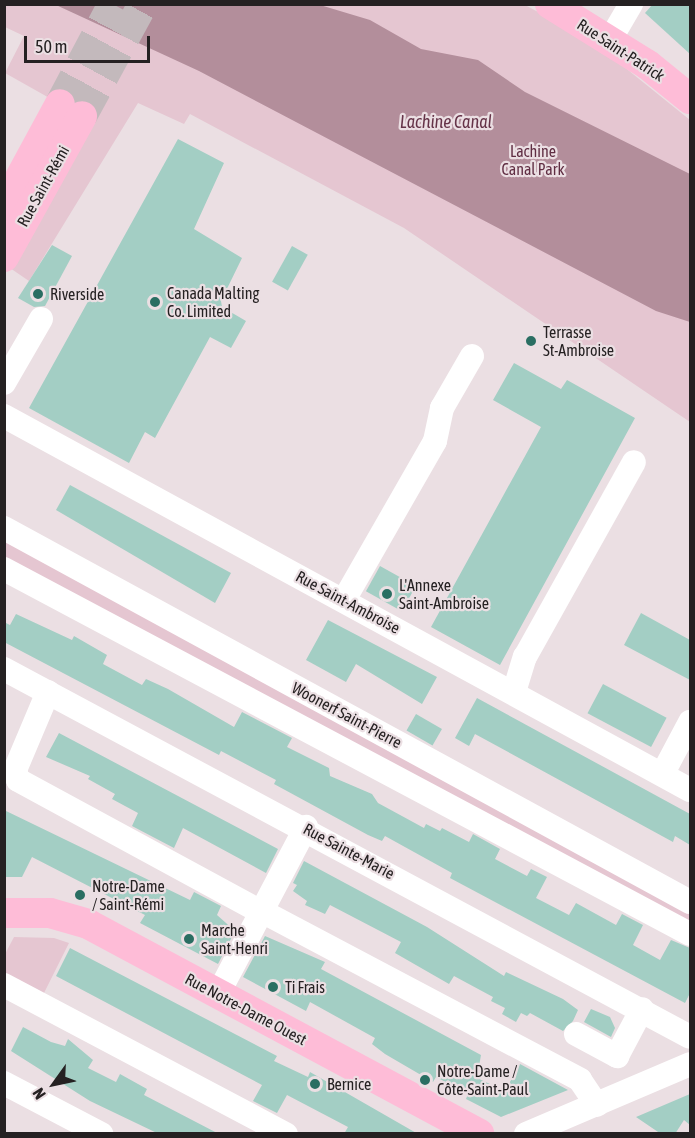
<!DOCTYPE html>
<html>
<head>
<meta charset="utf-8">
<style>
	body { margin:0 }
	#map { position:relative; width:695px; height:1138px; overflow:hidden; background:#ebdfe3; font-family:"Asap Condensed",sans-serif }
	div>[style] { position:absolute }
	.green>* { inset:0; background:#e5c6d1 }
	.water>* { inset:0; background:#b38e9b }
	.building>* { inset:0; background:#a3cec4; transform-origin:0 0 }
	.major-tunnel>* { height:30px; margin-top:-15px; transform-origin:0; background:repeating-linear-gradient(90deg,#c3b9bc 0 30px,transparent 0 45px) }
	.minor>* { height:24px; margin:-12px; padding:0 12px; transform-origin:12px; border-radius:12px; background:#fff }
	.major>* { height:30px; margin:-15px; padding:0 15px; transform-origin:15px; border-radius:15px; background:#febcd7 }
	.dots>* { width:16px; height:16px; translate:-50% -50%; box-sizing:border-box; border:3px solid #ebdfe3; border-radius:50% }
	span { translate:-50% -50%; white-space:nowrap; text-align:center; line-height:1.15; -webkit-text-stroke:4.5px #ebdfe3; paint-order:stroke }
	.street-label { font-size:16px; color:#252122 }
	.park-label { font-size:16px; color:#602e43 }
	.poi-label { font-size:16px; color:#252122 }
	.left { translate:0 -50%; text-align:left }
	.water-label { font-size:18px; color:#653348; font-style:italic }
	.frame { position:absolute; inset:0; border:6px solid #252122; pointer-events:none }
	.north { position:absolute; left:24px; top:1054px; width:60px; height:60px; -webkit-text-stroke:4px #ebdfe3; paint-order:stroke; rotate:237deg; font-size:16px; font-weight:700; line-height:24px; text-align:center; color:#252122 }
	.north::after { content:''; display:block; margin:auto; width:21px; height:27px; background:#252122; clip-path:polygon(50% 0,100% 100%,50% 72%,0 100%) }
	.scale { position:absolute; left:24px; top:36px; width:126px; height:27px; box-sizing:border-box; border:3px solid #252122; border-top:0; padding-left:8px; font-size:18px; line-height:21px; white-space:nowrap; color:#252122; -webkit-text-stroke:4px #ebdfe3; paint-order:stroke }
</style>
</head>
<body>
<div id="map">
	<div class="green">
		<div style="clip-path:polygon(4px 5px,525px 5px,553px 20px,623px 66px,690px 120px,690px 422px,404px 228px,190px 114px,184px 124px,138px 103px,29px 281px,10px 268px,92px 122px,5px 73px,24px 36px,5px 27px)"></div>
		<div style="clip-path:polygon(4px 520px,690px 893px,690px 945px,5px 582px)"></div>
		<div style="clip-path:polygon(14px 937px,54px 938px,69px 943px,41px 999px,5px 980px,4px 956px)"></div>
	</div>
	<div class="water">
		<div style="clip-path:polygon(56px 5px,320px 5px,370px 20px,421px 49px,478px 60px,525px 92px,690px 174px,690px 322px,656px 311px,199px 71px)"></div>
	</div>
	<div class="building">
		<div style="clip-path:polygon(653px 4px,690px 4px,690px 54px,645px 13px)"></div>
		<div style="clip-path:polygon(178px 139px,224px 163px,194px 229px,242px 258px,221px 301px,222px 307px,246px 321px,231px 348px,210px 337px,155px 438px,145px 432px,129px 463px,29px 408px)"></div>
		<div style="clip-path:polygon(52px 245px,72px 256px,45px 306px,34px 307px,18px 298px)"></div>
		<div style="left:292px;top:246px;width:18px;height:41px;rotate:29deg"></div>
		<div style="clip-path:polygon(514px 363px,561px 389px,567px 380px,635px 418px,500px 665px,431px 627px,541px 427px,493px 400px)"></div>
		<div style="clip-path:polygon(70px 485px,231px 573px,215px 603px,56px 510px)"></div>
		<div style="left:380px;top:566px;width:41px;height:29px;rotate:29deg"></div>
		<div style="clip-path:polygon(641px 613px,690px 640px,690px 680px,624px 645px)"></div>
		<div style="clip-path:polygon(16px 614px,72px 640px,74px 636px,107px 655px,103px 664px,142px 685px,146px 679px,168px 689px,234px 727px,242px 712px,292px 738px,287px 747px,329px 768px,330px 776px,372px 794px,378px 803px,424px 828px,426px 824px,440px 831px,442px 828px,469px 842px,473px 834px,500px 849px,495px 859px,527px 876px,531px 869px,547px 877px,536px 898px,569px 915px,576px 903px,616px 925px,622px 914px,643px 925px,633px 945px,660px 960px,671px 940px,690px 948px,690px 993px,685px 1003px,450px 878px,452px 873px,385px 836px,382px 841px,368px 835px,274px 784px,276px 780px,221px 751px,219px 755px,4px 642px,4px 622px,10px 625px)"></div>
		<div style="clip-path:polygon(328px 620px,437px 677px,422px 704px,356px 664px,346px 682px,306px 660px)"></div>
		<div style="left:603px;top:684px;width:72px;height:33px;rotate:28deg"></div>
		<div style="clip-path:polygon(477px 698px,690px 814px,690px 845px,675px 836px,673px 842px,475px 734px,469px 746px,455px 738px)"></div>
		<div style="left:416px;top:714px;width:30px;height:19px;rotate:30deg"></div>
		<div style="clip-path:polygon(59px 733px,278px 849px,266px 873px,183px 828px,174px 848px,132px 826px,138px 813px,112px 799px,115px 794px,88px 779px,90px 776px,46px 757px)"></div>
		<div style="clip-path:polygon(4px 810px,190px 900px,194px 892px,221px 906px,217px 915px,235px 931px,218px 964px,140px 923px,145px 915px,32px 857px,22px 877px,4px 877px)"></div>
		<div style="clip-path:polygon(304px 861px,427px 927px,504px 976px,506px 972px,563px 999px,578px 1010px,573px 1021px,563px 1031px,530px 1013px,527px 1016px,521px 1013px,516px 1022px,502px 1014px,505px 1008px,491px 1001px,493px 997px,454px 976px,449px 984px,395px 953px,401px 942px,330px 905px,325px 914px,305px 905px,307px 901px,293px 891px,297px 885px,293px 883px)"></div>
		<div style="clip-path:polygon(265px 936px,325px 962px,321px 969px,481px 1055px,477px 1078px,505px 1091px,520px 1064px,568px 1090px,501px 1117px,466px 1099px,468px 1094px,436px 1077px,433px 1082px,385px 1054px,372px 1044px,375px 1038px,310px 1002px,306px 1011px,243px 977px)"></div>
		<div style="clip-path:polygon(70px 948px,277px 1056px,274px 1061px,308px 1077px,310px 1072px,418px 1134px,344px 1134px,348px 1127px,287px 1095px,277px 1113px,253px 1101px,262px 1085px,56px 976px)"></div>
		<div style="clip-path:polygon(591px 1009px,610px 1017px,615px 1028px,611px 1037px,584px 1022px)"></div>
		<div style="clip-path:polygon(23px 1027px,51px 1042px,65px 1046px,68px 1039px,93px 1060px,88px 1068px,116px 1082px,120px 1074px,147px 1089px,144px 1095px,219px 1134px,159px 1134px,90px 1101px,11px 1051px)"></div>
		<div style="clip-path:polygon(690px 1094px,690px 1125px,684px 1120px,675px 1134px,661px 1134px,636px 1117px)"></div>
	</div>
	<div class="major-tunnel">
		<div style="left:60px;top:104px;width:113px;rotate:-62.1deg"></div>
		<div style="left:82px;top:116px;width:128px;rotate:-61.4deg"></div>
	</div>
	<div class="minor">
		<div style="left:610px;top:40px;width:42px;rotate:-59.7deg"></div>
		<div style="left:4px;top:383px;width:74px;rotate:-60deg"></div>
		<div style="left:4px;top:416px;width:781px;rotate:28.6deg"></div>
		<div style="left:4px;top:528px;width:781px;rotate:28.6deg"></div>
		<div style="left:4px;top:569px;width:777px;rotate:28.02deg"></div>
		<div style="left:344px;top:600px;width:183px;rotate:-60.2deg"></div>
		<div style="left:435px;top:441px;width:34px;rotate:-78deg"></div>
		<div style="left:442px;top:408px;width:60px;rotate:-60deg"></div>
		<div style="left:4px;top:669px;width:778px;rotate:28.21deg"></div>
		<div style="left:48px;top:692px;width:85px;rotate:112.9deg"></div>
		<div style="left:15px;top:770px;width:10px;rotate:73deg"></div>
		<div style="left:18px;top:780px;width:268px;rotate:28.5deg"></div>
		<div style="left:514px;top:692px;width:37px;rotate:-73deg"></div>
		<div style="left:525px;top:657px;width:223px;rotate:-60.8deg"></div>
		<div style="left:663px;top:773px;width:58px;rotate:-62.1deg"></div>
		<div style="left:269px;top:915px;width:352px;rotate:27.9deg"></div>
		<div style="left:580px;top:1080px;width:30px;rotate:56deg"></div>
		<div style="left:4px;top:985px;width:319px;rotate:27.9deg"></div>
		<div style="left:218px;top:994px;width:189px;rotate:-62.2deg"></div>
		<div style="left:576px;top:1034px;width:47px;rotate:28.2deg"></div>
		<div style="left:617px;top:1056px;width:53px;rotate:-62deg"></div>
		<div style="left:4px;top:1083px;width:110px;rotate:27.7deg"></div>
		<div style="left:526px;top:1134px;width:178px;rotate:-23.1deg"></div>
	</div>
	<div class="major">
		<div style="left:550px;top:4px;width:115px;rotate:31.9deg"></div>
		<div style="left:648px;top:65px;width:54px;rotate:39deg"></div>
		<div style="left:4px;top:207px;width:117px;rotate:-61.5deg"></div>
		<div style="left:4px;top:257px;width:161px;rotate:-61deg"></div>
		<div style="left:4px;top:913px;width:46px"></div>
		<div style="left:50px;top:913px;width:40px;rotate:16deg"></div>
		<div style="left:88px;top:924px;width:444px;rotate:28.2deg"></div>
	</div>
	<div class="dots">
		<div style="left:38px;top:294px;background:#2a6e62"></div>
		<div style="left:155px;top:302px;background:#2a6e62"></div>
		<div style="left:531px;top:341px;background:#2a6e62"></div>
		<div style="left:387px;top:594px;background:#2a6e62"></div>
		<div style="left:80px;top:895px;background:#2a6e62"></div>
		<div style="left:189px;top:939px;background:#2a6e62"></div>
		<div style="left:273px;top:987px;background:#2a6e62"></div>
		<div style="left:425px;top:1080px;background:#2a6e62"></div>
		<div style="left:315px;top:1084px;background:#2a6e62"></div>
	</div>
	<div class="street-label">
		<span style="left:621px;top:50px;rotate:33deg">Rue Saint-Patrick</span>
		<span style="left:43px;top:186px;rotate:-61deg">Rue Saint-Rémi</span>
		<span style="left:348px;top:602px;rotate:28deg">Rue Saint-Ambroise</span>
		<span style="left:347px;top:715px;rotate:28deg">Woonerf Saint-Pierre</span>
		<span style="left:349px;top:851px;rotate:28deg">Rue Sainte-Marie</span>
		<span style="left:246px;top:1009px;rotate:28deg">Rue Notre-Dame Ouest</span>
	</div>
	<div class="park-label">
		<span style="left:533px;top:160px">Lachine<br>Canal Park</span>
	</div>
	<div class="poi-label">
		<span class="left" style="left:167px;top:302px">Canada Malting<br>Co. Limited</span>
		<span class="left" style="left:50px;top:294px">Riverside</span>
		<span class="left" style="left:543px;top:341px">Terrasse<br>St-Ambroise</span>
		<span class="left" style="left:399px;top:594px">L'Annexe<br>Saint-Ambroise</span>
		<span class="left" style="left:92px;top:895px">Notre-Dame<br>/ Saint-Rémi</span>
		<span class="left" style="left:201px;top:939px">Marche<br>Saint-Henri</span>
		<span class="left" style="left:285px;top:987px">Ti Frais</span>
		<span class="left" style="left:437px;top:1080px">Notre-Dame /<br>Côte-Saint-Paul</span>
		<span class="left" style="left:327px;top:1084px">Bernice</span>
	</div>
	<div class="water-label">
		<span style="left:446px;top:122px">Lachine Canal</span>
	</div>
	<div class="frame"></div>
	<div class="north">N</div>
	<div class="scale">50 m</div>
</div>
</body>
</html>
